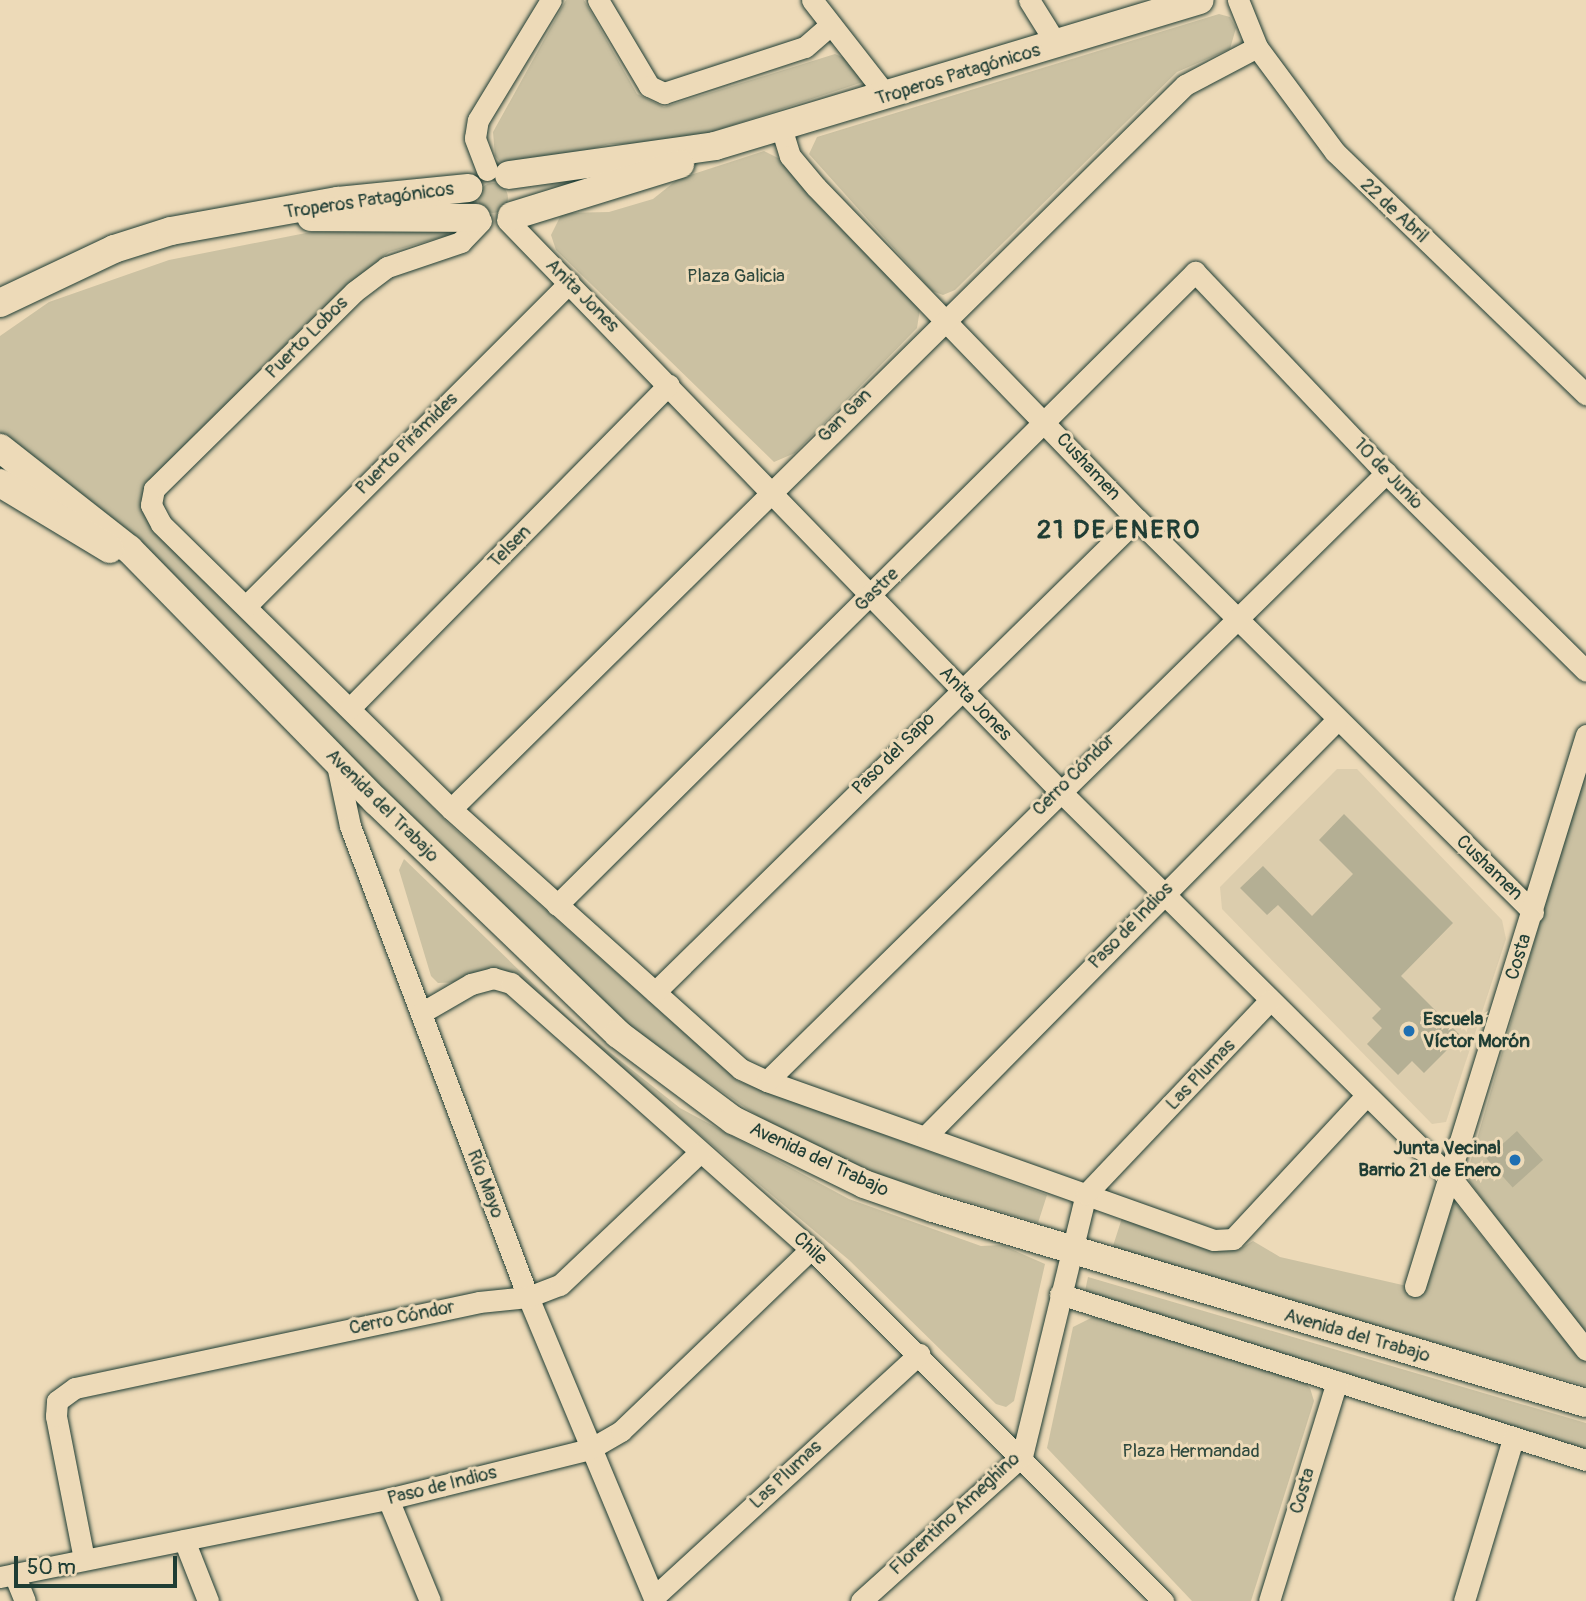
<!DOCTYPE html>
<html>
<head>
<meta charset="utf-8">
<style>
	body { margin:0 }
	#map { position:relative; width:1586px; height:1601px; overflow:hidden; background:#eddab8; font-family:Pangolin,sans-serif }
	div>[style] { position:absolute }
	.built>* { inset:0; background:#dccdad }
	.green>* { inset:0; background:#cbc1a2 }
	.round { border-radius:50% }
	.building>* { inset:0; background:#b4af94; transform-origin:0 0 }
	.roads { filter:drop-shadow(0 0 2px #1f3d34) drop-shadow(0 0 2px #1f3d34) }
	.minor>* { height:21px; margin:-10.5px; padding:0 10.5px; transform-origin:10.5px; border-radius:10.5px; background:#eddab8 }
	.major>* { height:28px; margin:-14px; padding:0 14px; transform-origin:14px; border-radius:14px; background:#eddab8 }
	.dots>* { width:19px; height:19px; translate:-50% -50%; box-sizing:border-box; border:4px solid #eddab8; border-radius:50% }
	span { translate:-50% -50%; white-space:nowrap; text-align:center; line-height:1.15; -webkit-text-stroke:6px #eddab8; paint-order:stroke }
	.street-label { font-size:19px; color:#1f3d34 }
	.park-label { font-size:19px; color:#304a3f }
	.poi-label { font-size:19px; color:#1f3d34; font-weight:700 }
	.left { translate:0 -50%; text-align:left }
	.right { translate:-100% -50%; text-align:right }
	.district-label { font-size:26px; color:#1f3d34; font-weight:700; letter-spacing:2px }
	.scale { position:absolute; left:14px; top:1556px; width:163px; height:32px; box-sizing:border-box; border:4px solid #1f3d34; border-top:0; padding-left:9px; font-size:21px; line-height:24px; white-space:nowrap; color:#1f3d34; -webkit-text-stroke:5px #eddab8; paint-order:stroke }
</style>
</head>
<body>
<div id="map">
	<div class="built">
		<div style="clip-path:polygon(1337px 769px,1357px 769px,1502px 920px,1506px 939px,1446px 1122px,1432px 1124px,1222px 909px,1220px 887px)"></div>
	</div>
	<div class="green">
		<div style="clip-path:polygon(566px 0,584px 0,637px 94px,664px 107px,835px 54px,849px 60px,866px 81px,676px 144px,609px 144px,548px 162px,503px 165px,495px 156px,493px 132px)"></div>
		<div style="clip-path:polygon(1219px 14px,1230px 17px,1236px 28px,1230px 49px,1177px 72px,955px 290px,943px 295px,932px 291px,809px 154px,817px 137px)"></div>
		<div style="clip-path:polygon(764px 151px,786px 162px,810px 197px,920px 309px,917px 328px,795px 453px,774px 462px,556px 250px,551px 235px,562px 213px,609px 212px,653px 199px,678px 179px)"></div>
		<div class="round" style="left:478px;top:183px;width:30px;height:30px"></div>
		<div style="clip-path:polygon(410px 228px,450px 230px,446px 236px,389px 252px,355px 279px,153px 479px,152px 526px,448px 823px,738px 1081px,1047px 1195px,1038px 1223px,880px 1175px,775px 1128px,639px 1034px,578px 981px,111px 520px,0 433px,0 336px,49px 302px,169px 260px,311px 232px)"></div>
		<div style="clip-path:polygon(1586px 763px,1586px 1338px,1469px 1181px,1468px 1170px)"></div>
		<div style="clip-path:polygon(404px 859px,578px 1027px,680px 1108px,849px 1199px,981px 1246px,1002px 1245px,1045px 1264px,1014px 1401px,1006px 1407px,996px 1404px,849px 1260px,516px 980px,438px 983px,431px 976px,399px 870px)"></div>
		<div style="clip-path:polygon(1454px 1201px,1556px 1330px,1586px 1359px,1586px 1386px,1112px 1249px,1122px 1218px,1205px 1248px,1238px 1250px,1253px 1241px,1280px 1257px,1420px 1289px,1428px 1282px)"></div>
		<div style="clip-path:polygon(1088px 1277px,1586px 1423px,1586px 1449px,1092px 1297px,1085px 1291px)"></div>
		<div style="clip-path:polygon(1093px 1317px,1301px 1379px,1310px 1388px,1314px 1401px,1251px 1601px,1192px 1601px,1047px 1448px,1073px 1327px)"></div>
	</div>
	<div class="building">
		<div style="clip-path:polygon(1344px 814px,1453px 923px,1401px 976px,1461px 1036px,1424px 1073px,1412px 1061px,1398px 1075px,1367px 1044px,1382px 1028px,1372px 1018px,1381px 1009px,1278px 905px,1267px 915px,1240px 888px,1263px 866px,1312px 916px,1353px 874px,1319px 840px)"></div>
		<div style="left:1517px;top:1131px;width:39px;height:41px;rotate:48deg"></div>
	</div>
	<div class="roads">
		<div class="minor">
			<div style="left:598px;top:0;width:100px;rotate:59.3deg"></div>
			<div style="left:649px;top:86px;width:17px;rotate:25deg"></div>
			<div style="left:664px;top:93px;width:148px;rotate:-18.1deg"></div>
			<div style="left:805px;top:47px;width:32px;rotate:-41deg"></div>
			<div style="left:812px;top:0;width:122px;rotate:52deg"></div>
			<div style="left:1029px;top:0;width:53px;rotate:58.1deg"></div>
			<div style="left:1238px;top:0;width:51px;rotate:68deg"></div>
			<div style="left:1257px;top:47px;width:131px;rotate:53.4deg"></div>
			<div style="left:1335px;top:152px;width:349px;rotate:44deg"></div>
			<div style="left:781px;top:127px;width:30px;rotate:73deg"></div>
			<div style="left:790px;top:156px;width:40px;rotate:50deg"></div>
			<div style="left:816px;top:187px;width:462px;rotate:46deg"></div>
			<div style="left:1137px;top:519px;width:558px;rotate:44.78deg"></div>
			<div style="left:487px;top:170px;width:34px;rotate:-111deg"></div>
			<div style="left:475px;top:138px;width:18px;rotate:-81deg"></div>
			<div style="left:478px;top:120px;width:140px;rotate:-58.7deg"></div>
			<div style="left:507px;top:220px;width:793px;rotate:45.92deg"></div>
			<div style="left:1059px;top:790px;width:553px;rotate:44.71deg"></div>
			<div style="left:1452px;top:1179px;width:217px;rotate:51.9deg"></div>
			<div style="left:481px;top:221px;width:29px;rotate:134deg"></div>
			<div style="left:461px;top:242px;width:78px;rotate:161.3deg"></div>
			<div style="left:387px;top:267px;width:41px;rotate:142.9deg"></div>
			<div style="left:354px;top:292px;width:281px;rotate:135.4deg"></div>
			<div style="left:154px;top:489px;width:16px;rotate:101deg"></div>
			<div style="left:151px;top:505px;width:21px;rotate:62deg"></div>
			<div style="left:161px;top:524px;width:407px;rotate:44.5deg"></div>
			<div style="left:451px;top:809px;width:389px;rotate:41.9deg"></div>
			<div style="left:741px;top:1069px;width:29px;rotate:25deg"></div>
			<div style="left:767px;top:1081px;width:474px;rotate:19.6deg"></div>
			<div style="left:1214px;top:1240px;width:19px;rotate:-3deg"></div>
			<div style="left:1233px;top:1239px;width:195px;rotate:-47.1deg"></div>
			<div style="left:246px;top:606px;width:457px;rotate:-45deg"></div>
			<div style="left:350px;top:708px;width:454px;rotate:-45.4deg"></div>
			<div style="left:336px;top:760px;width:67px;rotate:78deg"></div>
			<div style="left:350px;top:826px;width:504px;rotate:69.3deg"></div>
			<div style="left:528px;top:1297px;width:329px;rotate:67.3deg"></div>
			<div style="left:451px;top:809px;width:1031px;rotate:-44.61deg"></div>
			<div style="left:1185px;top:85px;width:81px;rotate:-27.8deg"></div>
			<div style="left:557px;top:905px;width:899px;rotate:-44.77deg"></div>
			<div style="left:1195px;top:272px;width:277px;rotate:46.5deg"></div>
			<div style="left:1386px;top:473px;width:281px;rotate:44.7deg"></div>
			<div style="left:655px;top:992px;width:675px;rotate:-44.46deg"></div>
			<div style="left:421px;top:1013px;width:58px;rotate:-30.1deg"></div>
			<div style="left:471px;top:984px;width:23px;rotate:-15deg"></div>
			<div style="left:493px;top:978px;width:19px;rotate:16deg"></div>
			<div style="left:511px;top:983px;width:401px;rotate:41.6deg"></div>
			<div style="left:811px;top:1249px;width:498px;rotate:45deg"></div>
			<div style="left:767px;top:1081px;width:868px;rotate:-44.49deg"></div>
			<div style="left:927px;top:1135px;width:583px;rotate:-45.35deg"></div>
			<div style="left:1415px;top:1286px;width:577px;rotate:-72.76deg"></div>
			<div style="left:1060px;top:1294px;width:552px;rotate:17.52deg"></div>
			<div style="left:388px;top:1499px;width:110px;rotate:67.6deg"></div>
			<div style="left:184px;top:1540px;width:66px;rotate:68.5deg"></div>
			<div style="left:84px;top:1559px;width:146px;rotate:-101.1deg"></div>
			<div style="left:56px;top:1416px;width:15px;rotate:-86deg"></div>
			<div style="left:57px;top:1401px;width:22px;rotate:-36deg"></div>
			<div style="left:75px;top:1388px;width:413px;rotate:-12deg"></div>
			<div style="left:479px;top:1302px;width:49px;rotate:-5.8deg"></div>
			<div style="left:528px;top:1297px;width:34px;rotate:-21deg"></div>
			<div style="left:560px;top:1285px;width:193px;rotate:-43.5deg"></div>
			<div style="left:14px;top:1574px;width:29px;rotate:68deg"></div>
			<div style="left:0;top:1577px;width:396px;rotate:-11.4deg"></div>
			<div style="left:388px;top:1499px;width:208px;rotate:-13.9deg"></div>
			<div style="left:590px;top:1449px;width:36px;rotate:-30deg"></div>
			<div style="left:621px;top:1431px;width:263px;rotate:-43.8deg"></div>
			<div style="left:654px;top:1597px;width:360px;rotate:-42.5deg"></div>
			<div style="left:861px;top:1601px;width:217px;rotate:-42deg"></div>
			<div style="left:1022px;top:1456px;width:270px;rotate:-76.3deg"></div>
			<div style="left:1086px;top:1194px;width:266px;rotate:-46.5deg"></div>
			<div style="left:1269px;top:1601px;width:230px;rotate:-72.8deg"></div>
			<div style="left:1464px;top:1601px;width:169px;rotate:-73.2deg"></div>
		</div>
		<div class="major">
			<div style="left:509px;top:175px;width:208px;rotate:-8deg"></div>
			<div style="left:715px;top:146px;width:506px;rotate:-16.75deg"></div>
			<div style="left:512px;top:216px;width:176px;rotate:-17.2deg"></div>
			<div style="left:311px;top:217px;width:165px;rotate:0.3deg"></div>
			<div style="left:0;top:303px;width:126px;rotate:-25.3deg"></div>
			<div style="left:114px;top:249px;width:60px;rotate:-17.5deg"></div>
			<div style="left:171px;top:231px;width:170px;rotate:-10.2deg"></div>
			<div style="left:338px;top:201px;width:131px;rotate:-5.7deg"></div>
			<div style="left:0;top:448px;width:164px;rotate:38.1deg"></div>
			<div style="left:129px;top:549px;width:353px;rotate:45.6deg"></div>
			<div style="left:376px;top:801px;width:336px;rotate:43.9deg"></div>
			<div style="left:618px;top:1034px;width:144px;rotate:36.8deg"></div>
			<div style="left:733px;top:1120px;width:146px;rotate:26deg"></div>
			<div style="left:864px;top:1184px;width:73px;rotate:19.2deg"></div>
			<div style="left:933px;top:1208px;width:681px;rotate:16.63deg"></div>
			<div style="left:0;top:483px;width:128px;rotate:31deg"></div>
		</div>
	</div>
	<div class="dots">
		<div style="left:1409px;top:1031px;background:#1f6fb2"></div>
		<div style="left:1515px;top:1160px;background:#1f6fb2"></div>
	</div>
	<div class="street-label">
		<span style="left:958px;top:75px;rotate:-17deg">Troperos Patagónicos</span>
		<span style="left:369px;top:201px;rotate:-8deg">Troperos Patagónicos</span>
		<span style="left:1394px;top:211px;rotate:43deg">22 de Abril</span>
		<span style="left:582px;top:296px;rotate:45deg">Anita Jones</span>
		<span style="left:307px;top:338px;rotate:-45deg">Puerto Lobos</span>
		<span style="left:845px;top:416px;rotate:-45deg">Gan Gan</span>
		<span style="left:407px;top:444px;rotate:-45deg">Puerto Pirámides</span>
		<span style="left:1088px;top:467px;rotate:47deg">Cushamen</span>
		<span style="left:1388px;top:474px;rotate:46deg">10 de Junio</span>
		<span style="left:510px;top:547px;rotate:-45deg">Telsen</span>
		<span style="left:877px;top:590px;rotate:-45deg">Gastre</span>
		<span style="left:975px;top:704px;rotate:46deg">Anita Jones</span>
		<span style="left:894px;top:754px;rotate:-45deg">Paso del Sapo</span>
		<span style="left:1074px;top:775px;rotate:-45deg">Cerro Cóndor</span>
		<span style="left:382px;top:806px;rotate:45deg">Avenida del Trabajo</span>
		<span style="left:1489px;top:868px;rotate:44deg">Cushamen</span>
		<span style="left:1131px;top:926px;rotate:-46deg">Paso de Indios</span>
		<span style="left:1519px;top:957px;rotate:-73deg">Costa</span>
		<span style="left:1201px;top:1075px;rotate:-46deg">Las Plumas</span>
		<span style="left:819px;top:1160px;rotate:25deg">Avenida del Trabajo</span>
		<span style="left:485px;top:1184px;rotate:69deg">Río Mayo</span>
		<span style="left:810px;top:1249px;rotate:43deg">Chile</span>
		<span style="left:402px;top:1318px;rotate:-12deg">Cerro Cóndor</span>
		<span style="left:1357px;top:1336px;rotate:16deg">Avenida del Trabajo</span>
		<span style="left:786px;top:1475px;rotate:-43deg">Las Plumas</span>
		<span style="left:442px;top:1486px;rotate:-14deg">Paso de Indios</span>
		<span style="left:1303px;top:1491px;rotate:-73deg">Costa</span>
		<span style="left:955px;top:1514px;rotate:-43deg">Florentino Ameghino</span>
	</div>
	<div class="park-label">
		<span style="left:736px;top:277px">Plaza Galicia</span>
		<span style="left:1191px;top:1452px">Plaza Hermandad</span>
	</div>
	<div class="poi-label">
		<span class="left" style="left:1423px;top:1031px">Escuela<br>Víctor Morón</span>
		<span class="right" style="left:1501px;top:1160px">Junta Vecinal<br>Barrio 21 de Enero</span>
	</div>
	<div class="district-label">
		<span style="left:1119px;top:531px">21 DE ENERO</span>
	</div>
	<div class="scale">50 m</div>
</div>
</body>
</html>
